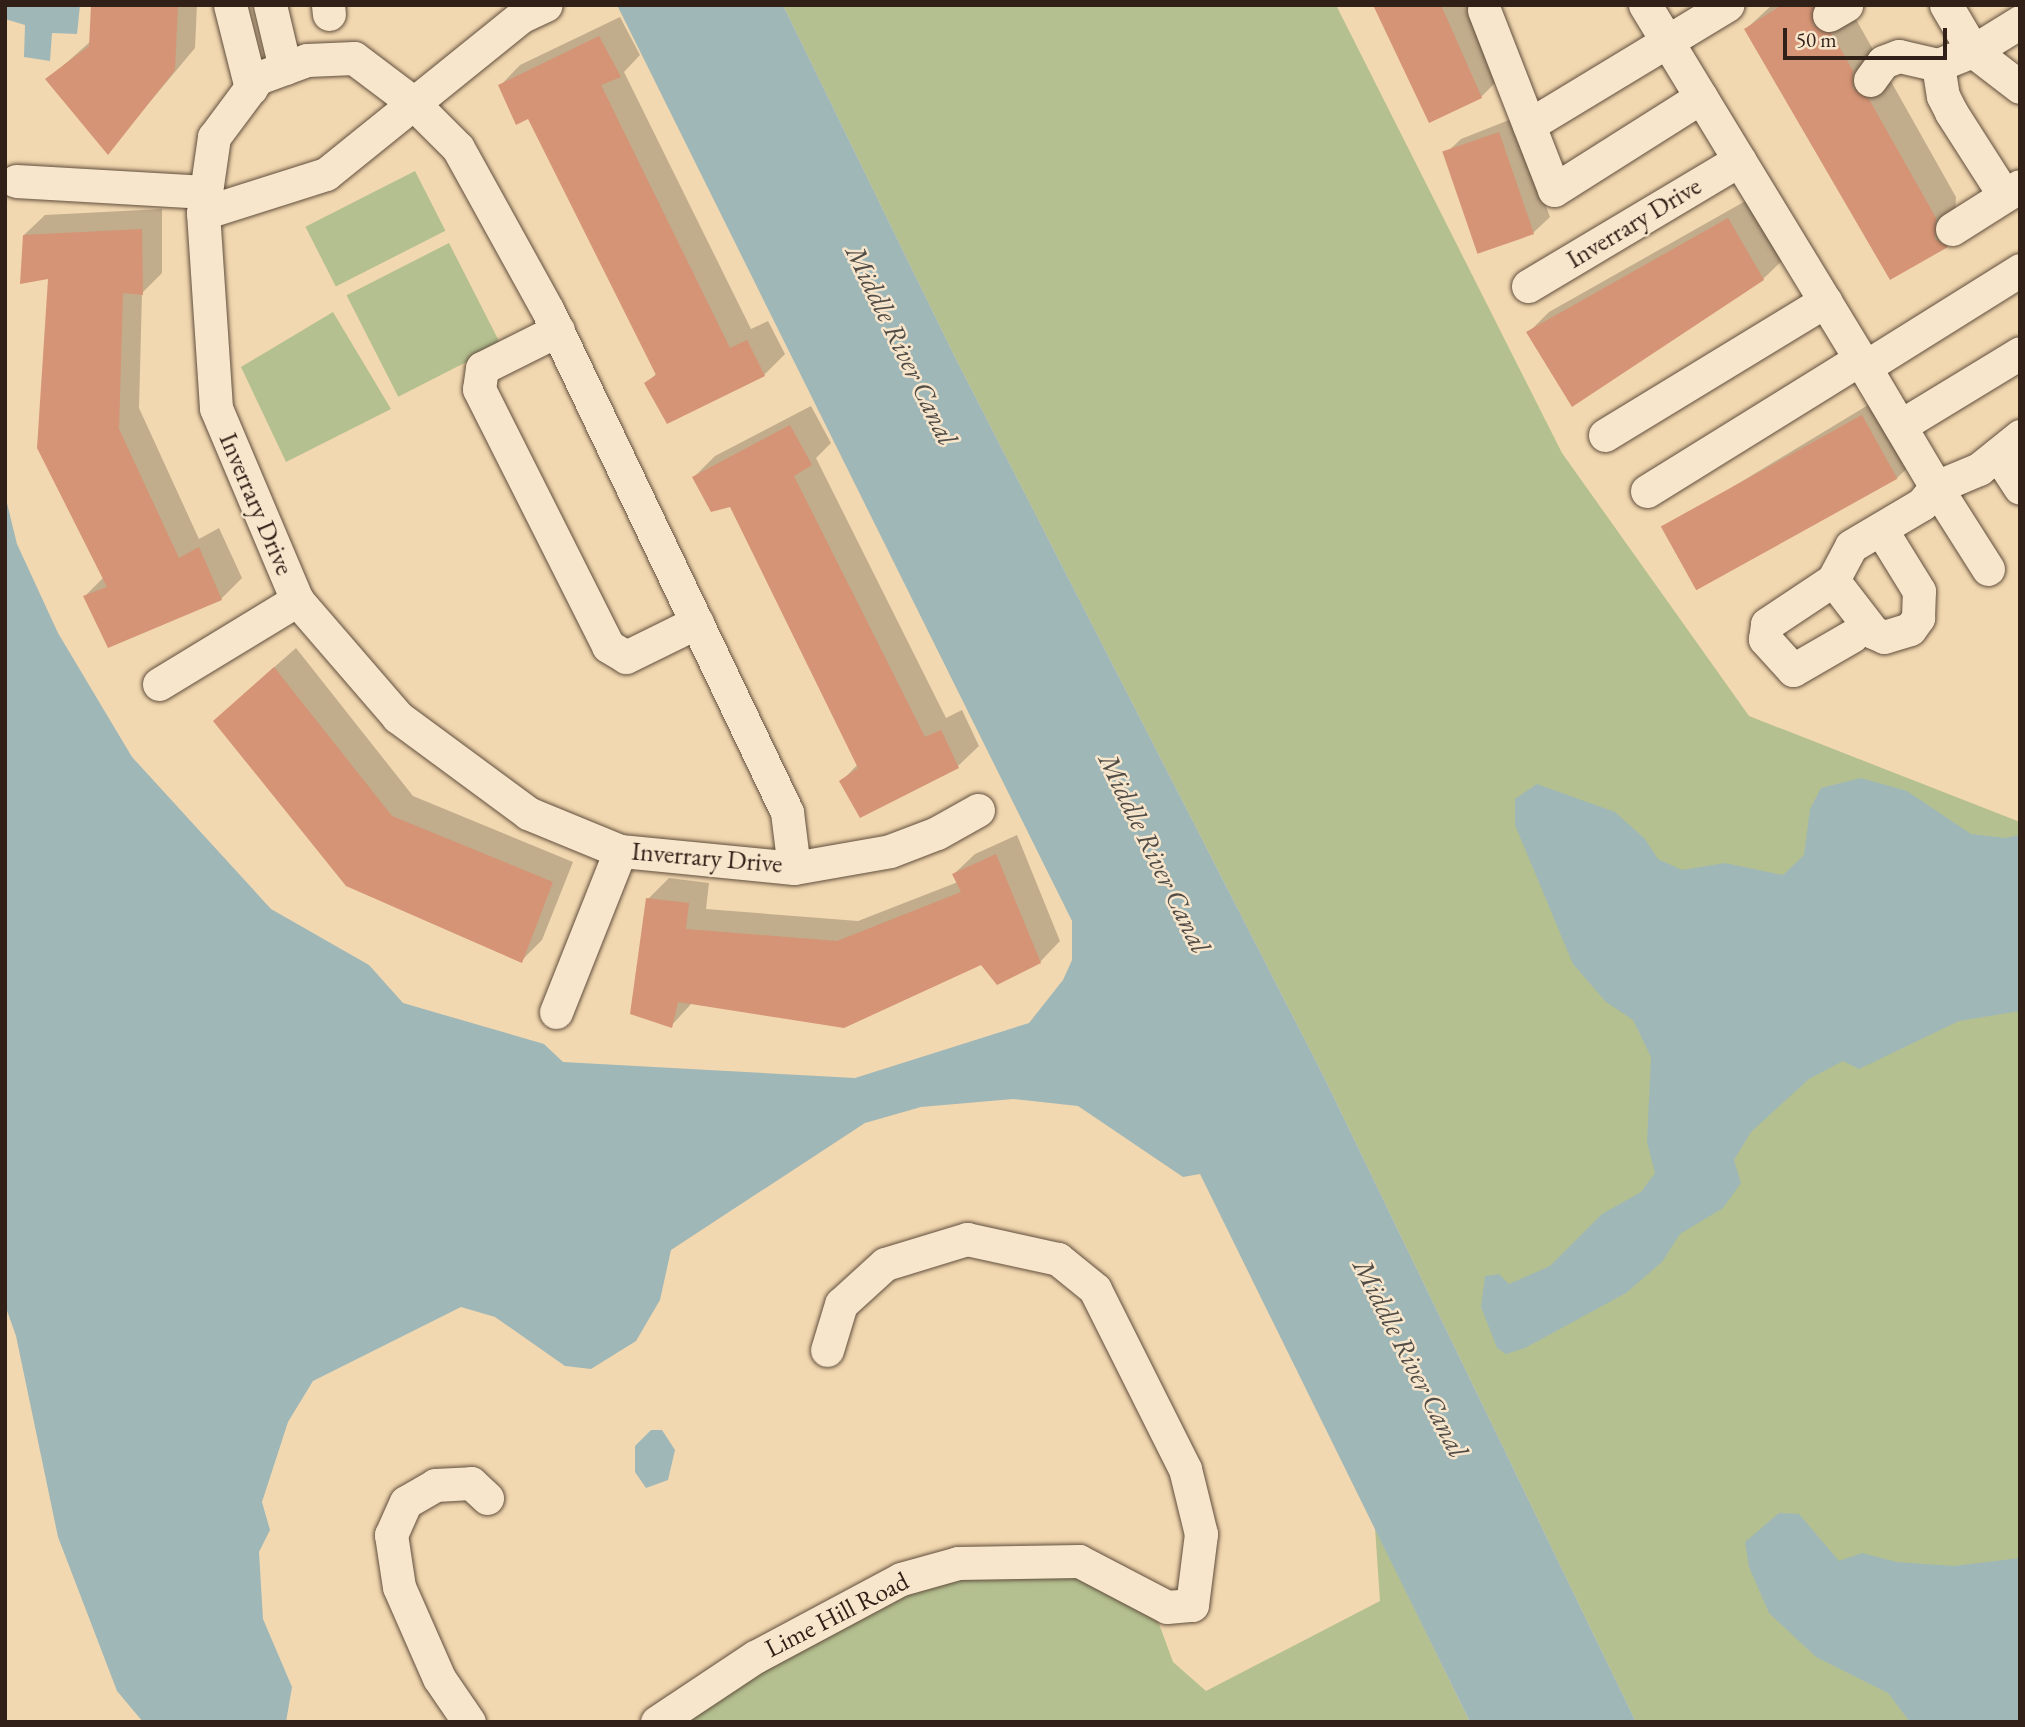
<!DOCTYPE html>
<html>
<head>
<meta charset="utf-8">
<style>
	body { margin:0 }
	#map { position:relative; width:2025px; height:1727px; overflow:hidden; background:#f2d8b0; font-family:"EB Garamond",serif }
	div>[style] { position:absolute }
	.green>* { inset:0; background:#b4c090; transform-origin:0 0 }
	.water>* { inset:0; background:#a0b7b7 }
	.shadow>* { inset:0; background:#0003 }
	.building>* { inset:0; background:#d59475; transform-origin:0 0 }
	.roads { filter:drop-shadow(0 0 2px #614e3d) drop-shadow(0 0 2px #614e3d) }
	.minor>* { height:33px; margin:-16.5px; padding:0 16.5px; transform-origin:16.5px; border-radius:16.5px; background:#f7e6cc }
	span { translate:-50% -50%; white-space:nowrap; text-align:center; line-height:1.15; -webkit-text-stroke:5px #f7e6cc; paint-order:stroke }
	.street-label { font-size:26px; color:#312017 }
	.water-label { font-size:28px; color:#524d47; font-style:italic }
	.frame { position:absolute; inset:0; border:7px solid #312017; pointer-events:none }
	.scale { position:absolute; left:1783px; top:28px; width:164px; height:32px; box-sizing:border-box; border:4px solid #312017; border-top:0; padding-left:9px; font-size:21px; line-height:24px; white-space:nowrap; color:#312017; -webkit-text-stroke:5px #f7e6cc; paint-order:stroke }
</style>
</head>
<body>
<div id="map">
	<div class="green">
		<div style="clip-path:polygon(783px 5px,1336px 5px,1562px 453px,1749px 716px,2020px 822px,2020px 1722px,1636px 1722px,1324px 1077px,955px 357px)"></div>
		<div style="left:415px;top:171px;width:67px;height:123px;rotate:63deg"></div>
		<div style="left:449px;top:243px;width:114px;height:115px;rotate:63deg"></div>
		<div style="clip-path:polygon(333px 312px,391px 409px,286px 462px,241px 367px)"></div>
		<div style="clip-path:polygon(1375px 1528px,1470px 1722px,657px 1722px,901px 1579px,1079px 1561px,1158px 1621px,1173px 1662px,1206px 1691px,1380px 1601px)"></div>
	</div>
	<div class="water">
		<div style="clip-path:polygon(5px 5px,80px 5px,77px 34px,52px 33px,50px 61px,24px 57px,25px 25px,5px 19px)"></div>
		<div style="clip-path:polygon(617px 5px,783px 5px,955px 357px,1324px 1077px,1636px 1722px,1470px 1722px,1200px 1174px,1183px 1177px,1078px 1106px,1013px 1099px,921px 1107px,865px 1123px,671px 1250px,660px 1300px,636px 1341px,591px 1369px,565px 1366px,495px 1317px,461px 1307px,313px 1381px,288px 1422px,262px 1502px,270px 1530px,259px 1552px,263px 1619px,292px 1687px,286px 1722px,143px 1722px,117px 1691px,58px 1537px,16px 1336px,5px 1305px,5px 495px,17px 544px,58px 633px,132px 757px,271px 909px,369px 965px,403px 1003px,544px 1044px,563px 1062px,855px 1078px,1029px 1023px,1063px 980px,1072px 960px,1072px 921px)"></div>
		<div style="clip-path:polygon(1861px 778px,1907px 791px,1971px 834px,2005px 838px,2020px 835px,2020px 1011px,1959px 1021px,1859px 1069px,1843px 1061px,1809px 1079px,1751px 1132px,1734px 1160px,1741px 1183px,1723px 1208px,1680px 1234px,1662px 1262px,1626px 1293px,1525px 1348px,1506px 1354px,1497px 1348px,1481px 1307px,1485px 1276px,1499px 1274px,1509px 1284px,1550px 1266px,1602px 1214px,1641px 1192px,1655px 1173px,1647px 1142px,1651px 1057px,1633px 1020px,1606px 1002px,1573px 964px,1515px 825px,1515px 799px,1537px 784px,1615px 812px,1645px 839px,1658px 859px,1682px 870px,1725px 863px,1783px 875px,1804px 855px,1810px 809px,1821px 788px)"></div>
		<div style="clip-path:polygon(651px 1430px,662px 1430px,675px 1450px,668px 1480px,646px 1488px,635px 1472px,635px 1446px)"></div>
		<div style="clip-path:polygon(1779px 1513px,1799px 1514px,1839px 1561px,1862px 1553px,1897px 1562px,1954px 1566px,2020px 1558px,2020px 1722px,1910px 1722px,1888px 1693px,1816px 1657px,1769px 1613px,1749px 1567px,1745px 1542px)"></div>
	</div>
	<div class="shadow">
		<div style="clip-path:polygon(92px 5px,197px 5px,195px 48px,108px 152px,48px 79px,91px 41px)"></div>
		<div style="clip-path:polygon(1374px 5px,1470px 5px,1502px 76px,1481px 97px)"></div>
		<div style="clip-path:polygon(1772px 5px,1834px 5px,1853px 14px,1956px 197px,1955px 218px,1967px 226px,1947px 246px,1891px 277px,1746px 29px)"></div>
		<div style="clip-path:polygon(620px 17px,640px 55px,624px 72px,751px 329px,768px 321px,785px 354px,764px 375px,647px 383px,657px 373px,529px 117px,500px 86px,520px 65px)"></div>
		<div style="clip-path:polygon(1514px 118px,1550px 217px,1534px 232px,1480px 251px,1445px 154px,1461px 139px)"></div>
		<div style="clip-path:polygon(1749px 199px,1784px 259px,1763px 279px,1528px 333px,1549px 312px)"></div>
		<div style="clip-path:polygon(162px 209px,162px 273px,142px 293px,139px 408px,199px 539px,219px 528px,242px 578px,221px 599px,85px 596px,104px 577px,50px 277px,24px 235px,45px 215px)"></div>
		<div style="clip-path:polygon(1883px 396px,1918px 458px,1897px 478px,1668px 535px,1688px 514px)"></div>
		<div style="clip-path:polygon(811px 406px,831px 443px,816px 458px,946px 718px,962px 710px,979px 746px,958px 766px,861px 816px,841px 782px,858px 764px,730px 505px,694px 477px,715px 456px)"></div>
		<div style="clip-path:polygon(296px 648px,413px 796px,573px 862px,542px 940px,521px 961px,236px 701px)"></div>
		<div style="clip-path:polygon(1017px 835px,1060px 941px,1040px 962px,981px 962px,692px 1003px,671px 1026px,648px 899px,669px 878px,709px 883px,706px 909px,858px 921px,958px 882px,954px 874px,975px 854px)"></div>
	</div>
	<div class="building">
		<div style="clip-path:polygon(91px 5px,178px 5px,175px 70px,108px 155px,45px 79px,89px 46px)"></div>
		<div style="clip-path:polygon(1373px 5px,1441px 5px,1482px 98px,1429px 123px)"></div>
		<div style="clip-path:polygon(1782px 5px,1813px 5px,1813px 25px,1832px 34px,1853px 71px,1853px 88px,1869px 99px,1936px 218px,1935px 239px,1948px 247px,1890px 280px,1744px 29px)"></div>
		<div style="clip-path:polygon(599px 36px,621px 77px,601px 85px,730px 348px,747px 340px,765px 376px,667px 424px,644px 383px,656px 375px,528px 119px,516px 125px,498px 85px)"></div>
		<div style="left:1499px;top:132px;width:108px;height:60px;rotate:71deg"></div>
		<div style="clip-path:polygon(1728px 218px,1764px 280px,1572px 407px,1526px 332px)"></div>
		<div style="clip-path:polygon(142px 229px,143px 295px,123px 293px,119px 429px,179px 558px,199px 547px,222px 600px,108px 648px,83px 596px,107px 587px,37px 448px,48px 279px,20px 284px,23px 235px)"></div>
		<div style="left:1862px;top:415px;width:73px;height:230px;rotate:61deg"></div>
		<div style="clip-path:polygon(790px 425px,812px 465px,794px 476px,925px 737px,941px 730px,959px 768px,860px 818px,839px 781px,858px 768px,730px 507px,711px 512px,692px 477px)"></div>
		<div style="clip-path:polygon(274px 667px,392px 816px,553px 882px,522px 963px,346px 886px,213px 721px)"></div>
		<div style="clip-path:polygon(996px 854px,1041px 963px,997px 985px,981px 965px,844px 1028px,678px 1002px,672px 1028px,630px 1014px,646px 898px,689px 903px,686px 929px,837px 941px,961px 892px,952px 874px)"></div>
	</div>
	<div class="roads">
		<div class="minor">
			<div style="left:230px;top:5px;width:86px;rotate:75.8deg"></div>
			<div style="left:270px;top:5px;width:65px;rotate:76.6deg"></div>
			<div style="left:328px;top:5px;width:9px;rotate:84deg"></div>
			<div style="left:1645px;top:5px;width:414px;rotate:58.7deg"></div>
			<div style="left:1946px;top:5px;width:53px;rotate:59.6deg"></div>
			<div style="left:1973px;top:51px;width:59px;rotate:37.5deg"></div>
			<div style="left:1484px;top:10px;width:193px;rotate:68.7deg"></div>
			<div style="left:1554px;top:190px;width:174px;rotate:-32.3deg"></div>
			<div style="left:1829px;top:15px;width:20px;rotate:-30deg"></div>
			<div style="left:354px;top:58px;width:71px;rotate:37deg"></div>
			<div style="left:411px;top:101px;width:66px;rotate:45deg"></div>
			<div style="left:458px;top:148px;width:186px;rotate:61.1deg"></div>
			<div style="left:548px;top:311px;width:555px;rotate:64.5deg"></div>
			<div style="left:787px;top:812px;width:56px;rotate:82.9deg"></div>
			<div style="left:794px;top:868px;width:175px;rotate:-174.4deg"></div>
			<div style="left:620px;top:851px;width:100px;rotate:-157.6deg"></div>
			<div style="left:528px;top:813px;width:162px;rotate:-143.6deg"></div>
			<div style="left:398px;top:717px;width:155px;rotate:-130.8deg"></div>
			<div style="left:297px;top:600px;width:208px;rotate:-112.9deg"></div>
			<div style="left:216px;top:408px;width:195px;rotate:-93.8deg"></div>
			<div style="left:203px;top:213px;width:77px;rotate:-81.8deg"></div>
			<div style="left:214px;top:137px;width:74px;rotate:-53.3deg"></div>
			<div style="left:258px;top:78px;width:52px;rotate:-20.2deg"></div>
			<div style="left:307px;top:60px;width:47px;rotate:-2.4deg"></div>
			<div style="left:1938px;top:65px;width:31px;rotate:81deg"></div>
			<div style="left:1943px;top:96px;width:18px;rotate:63deg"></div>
			<div style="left:1951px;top:112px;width:98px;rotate:57.4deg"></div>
			<div style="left:1870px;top:80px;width:22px;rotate:-54deg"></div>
			<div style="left:1883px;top:62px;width:17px;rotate:-21deg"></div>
			<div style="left:1899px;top:56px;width:40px;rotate:13deg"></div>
			<div style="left:1938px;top:65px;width:38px;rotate:-22deg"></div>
			<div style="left:1973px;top:51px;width:55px;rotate:-31.7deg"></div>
			<div style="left:1529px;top:125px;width:232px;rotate:-31.2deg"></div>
			<div style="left:16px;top:181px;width:190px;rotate:3.3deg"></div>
			<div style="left:203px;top:213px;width:129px;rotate:-17.6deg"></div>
			<div style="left:326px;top:174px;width:252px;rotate:-38.9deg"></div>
			<div style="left:522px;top:16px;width:26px;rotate:-25deg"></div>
			<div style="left:1952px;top:229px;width:80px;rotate:-32.3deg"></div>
			<div style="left:1528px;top:286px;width:246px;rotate:-30.8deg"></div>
			<div style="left:558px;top:330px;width:85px;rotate:153.4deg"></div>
			<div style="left:482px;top:368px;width:21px;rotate:98deg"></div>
			<div style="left:479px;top:389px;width:288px;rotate:63.3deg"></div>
			<div style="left:608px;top:646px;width:21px;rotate:31deg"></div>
			<div style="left:626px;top:657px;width:79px;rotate:-26.2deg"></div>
			<div style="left:1865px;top:367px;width:183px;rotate:-32deg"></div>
			<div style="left:1900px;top:426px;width:140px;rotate:-31.3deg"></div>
			<div style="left:1605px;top:435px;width:258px;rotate:-31.3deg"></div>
			<div style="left:1998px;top:454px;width:40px;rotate:57.1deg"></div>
			<div style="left:1647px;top:491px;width:251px;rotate:-31.8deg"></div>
			<div style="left:1860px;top:359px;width:149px;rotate:59.3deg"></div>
			<div style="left:1936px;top:487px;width:47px;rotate:-22.7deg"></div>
			<div style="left:1979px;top:469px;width:53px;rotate:-38.8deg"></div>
			<div style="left:1833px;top:580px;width:66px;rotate:52.4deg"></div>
			<div style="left:1873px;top:632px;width:12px;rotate:24deg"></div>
			<div style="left:1884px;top:637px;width:27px;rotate:-17deg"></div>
			<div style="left:1910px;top:629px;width:14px;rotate:-54deg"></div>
			<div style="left:1918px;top:618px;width:27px;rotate:-88deg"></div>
			<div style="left:1919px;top:591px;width:70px;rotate:-121.7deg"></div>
			<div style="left:1852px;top:636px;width:68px;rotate:150deg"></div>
			<div style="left:1793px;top:670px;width:42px;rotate:-132.1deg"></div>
			<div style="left:1765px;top:639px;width:15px;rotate:-82deg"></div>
			<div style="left:1767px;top:624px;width:79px;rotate:-33.7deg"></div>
			<div style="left:1833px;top:580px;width:38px;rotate:-62deg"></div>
			<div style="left:1851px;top:546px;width:82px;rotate:-30.6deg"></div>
			<div style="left:1922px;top:504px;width:22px;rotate:-51deg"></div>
			<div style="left:1936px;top:487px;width:97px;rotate:57.6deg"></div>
			<div style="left:159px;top:684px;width:162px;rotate:-31.3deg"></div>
			<div style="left:794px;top:868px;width:97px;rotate:-10deg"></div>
			<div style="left:890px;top:851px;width:50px;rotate:-21deg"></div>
			<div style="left:937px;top:833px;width:47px;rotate:-29.3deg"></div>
			<div style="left:556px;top:1012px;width:173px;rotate:-68.3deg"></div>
			<div style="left:469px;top:1722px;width:53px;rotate:-124.3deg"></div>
			<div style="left:439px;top:1678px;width:99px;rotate:-113.7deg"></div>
			<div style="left:399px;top:1587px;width:53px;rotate:-98.7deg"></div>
			<div style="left:391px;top:1535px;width:36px;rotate:-66deg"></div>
			<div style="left:406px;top:1502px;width:34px;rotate:-30deg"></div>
			<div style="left:435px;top:1485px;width:36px;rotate:-3deg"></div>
			<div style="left:471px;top:1483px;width:22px;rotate:43deg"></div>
			<div style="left:657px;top:1722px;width:118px;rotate:-33.6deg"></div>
			<div style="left:755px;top:1657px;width:166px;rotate:-28.1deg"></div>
			<div style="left:901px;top:1579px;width:59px;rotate:-15.7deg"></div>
			<div style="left:958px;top:1563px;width:121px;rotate:-0.9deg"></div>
			<div style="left:1079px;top:1561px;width:99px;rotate:27.6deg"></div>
			<div style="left:1167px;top:1607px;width:25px;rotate:-5deg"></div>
			<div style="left:1192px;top:1605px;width:72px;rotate:-82.8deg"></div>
			<div style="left:1201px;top:1534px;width:67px;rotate:-103.8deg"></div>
			<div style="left:1185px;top:1469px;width:201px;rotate:-116.6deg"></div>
			<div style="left:1095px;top:1289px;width:48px;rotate:-141deg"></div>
			<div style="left:1058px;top:1259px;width:93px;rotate:-167.6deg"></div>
			<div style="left:967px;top:1239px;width:86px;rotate:163deg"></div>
			<div style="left:885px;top:1264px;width:59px;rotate:137.7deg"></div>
			<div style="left:841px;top:1304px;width:48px;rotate:106.9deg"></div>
		</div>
	</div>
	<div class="street-label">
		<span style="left:1634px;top:223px;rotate:-31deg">Inverrary Drive</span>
		<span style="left:256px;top:504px;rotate:67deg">Inverrary Drive</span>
		<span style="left:707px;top:858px;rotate:5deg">Inverrary Drive</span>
		<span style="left:837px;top:1615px;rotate:-27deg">Lime Hill Road</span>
	</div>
	<div class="water-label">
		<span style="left:902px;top:345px;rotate:64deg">Middle River Canal</span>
		<span style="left:1155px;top:853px;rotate:64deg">Middle River Canal</span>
		<span style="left:1411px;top:1358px;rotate:63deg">Middle River Canal</span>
	</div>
	<div class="frame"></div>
	<div class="scale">50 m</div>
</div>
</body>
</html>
